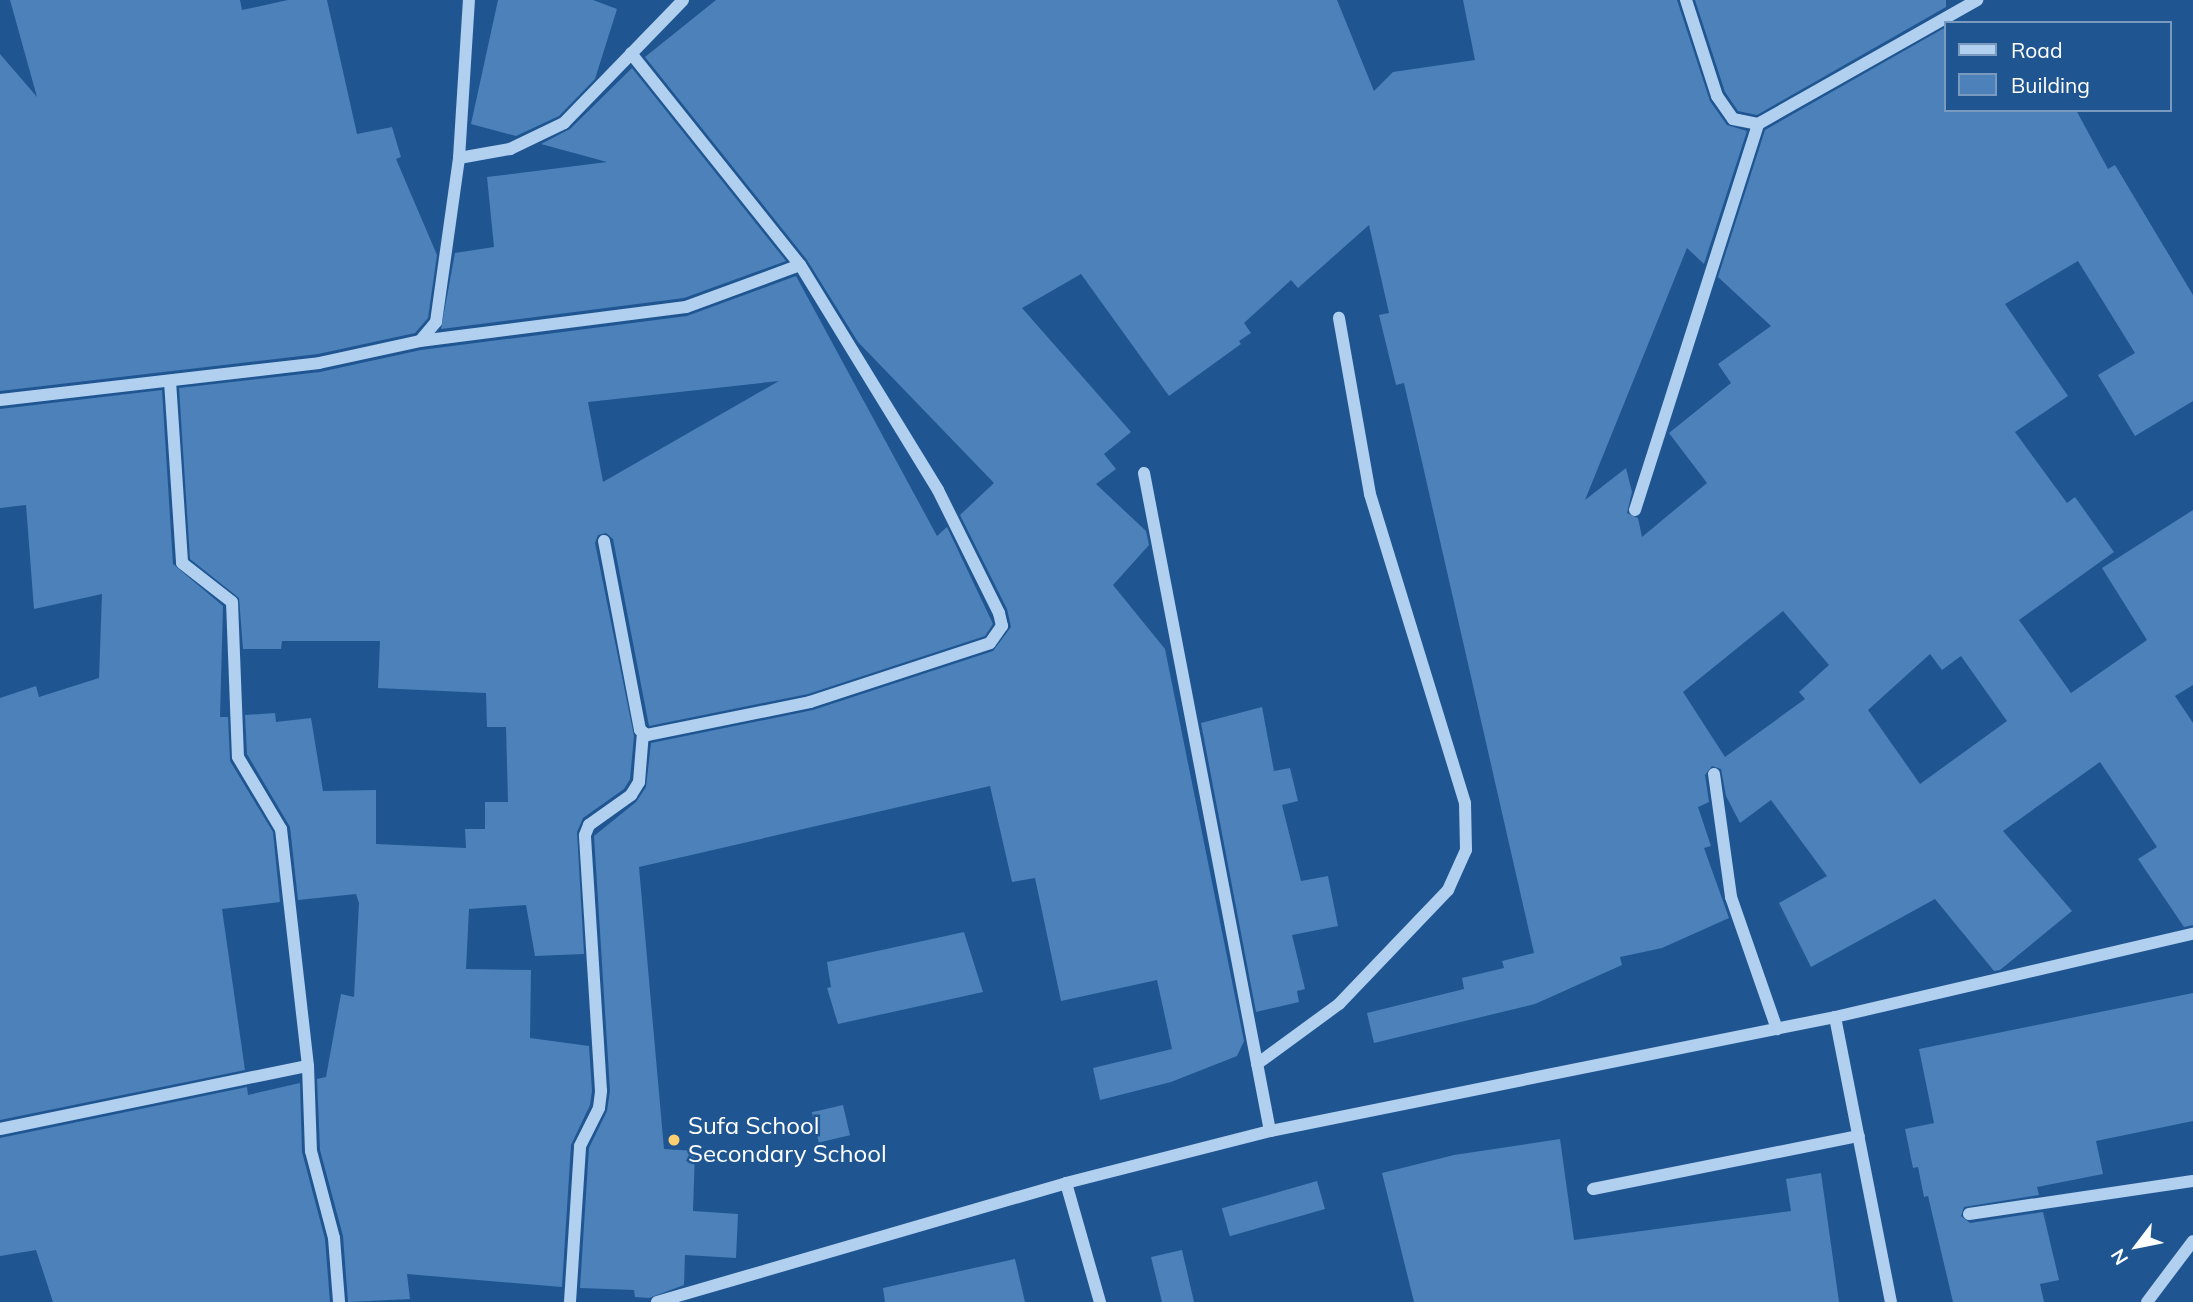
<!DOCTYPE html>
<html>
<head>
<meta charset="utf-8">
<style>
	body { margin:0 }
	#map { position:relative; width:2193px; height:1302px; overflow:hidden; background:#1f5692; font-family:Mulish,sans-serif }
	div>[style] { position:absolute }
	.building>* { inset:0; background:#4c81ba; transform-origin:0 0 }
	.minor>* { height:12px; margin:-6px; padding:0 6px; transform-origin:6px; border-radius:6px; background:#b1cfee }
	.dots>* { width:19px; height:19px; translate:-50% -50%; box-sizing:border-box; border:4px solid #1f5692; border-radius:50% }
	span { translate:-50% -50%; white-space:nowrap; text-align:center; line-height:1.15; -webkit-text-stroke:5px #1f5692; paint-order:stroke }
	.poi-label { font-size:24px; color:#fff }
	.left { translate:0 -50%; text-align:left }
	.legend { position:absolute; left:1944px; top:21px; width:228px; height:91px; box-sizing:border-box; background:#1f5692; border:2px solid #799abe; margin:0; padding:9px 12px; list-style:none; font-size:21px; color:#fff }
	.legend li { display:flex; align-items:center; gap:14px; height:35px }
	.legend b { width:35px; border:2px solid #799abe }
	.north { position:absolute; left:2102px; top:1211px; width:70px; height:70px; -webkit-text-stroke:5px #1f5692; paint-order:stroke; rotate:238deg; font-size:19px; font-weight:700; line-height:28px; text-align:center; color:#fff }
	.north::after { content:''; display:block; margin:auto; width:24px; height:32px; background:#fff; clip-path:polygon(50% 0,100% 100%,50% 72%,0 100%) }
</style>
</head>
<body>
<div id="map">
	<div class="building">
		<div style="clip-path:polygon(10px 0,240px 0,242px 10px,288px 0,327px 0,357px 134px,392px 127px,401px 157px,396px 159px,437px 255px,428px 318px,415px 333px,318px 354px,0 391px,0 54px,37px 97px)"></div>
		<div style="clip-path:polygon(498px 0,593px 0,617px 9px,595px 79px,559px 116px,516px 136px,471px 124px)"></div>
		<div style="clip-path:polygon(evenodd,716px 0,1337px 0,1374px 91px,1393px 72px,1475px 60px,1463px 0,1677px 0,1710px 101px,1727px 125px,1747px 131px,1704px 264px,1687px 248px,1585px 500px,1626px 468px,1632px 492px,1627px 513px,1638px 518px,1642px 537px,1707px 483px,1669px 433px,1731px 383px,1718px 364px,1771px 326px,1718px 277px,1765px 130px,1946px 27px,1946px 110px,2076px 110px,2108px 169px,2115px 165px,2193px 295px,2193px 401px,2135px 436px,2098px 375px,2135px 353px,2078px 261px,2005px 304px,2068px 396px,2015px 432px,2067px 503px,2075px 497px,2114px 552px,2019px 620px,2071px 693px,2147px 640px,2102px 568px,2193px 510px,2193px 685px,2175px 696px,2193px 723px,2193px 925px,2184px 927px,2138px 859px,2157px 847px,2100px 762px,2003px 831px,2072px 911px,2000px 970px,1994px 971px,1935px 899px,1811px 967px,1779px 903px,1827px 876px,1771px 800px,1740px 823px,1726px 796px,1721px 769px,1712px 766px,1705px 775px,1709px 802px,1698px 807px,1711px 846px,1704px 848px,1729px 918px,1662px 948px,1620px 957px,1622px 965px,1535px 1004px,1374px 1043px,1367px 1013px,1464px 989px,1462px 978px,1504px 968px,1502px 961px,1534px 953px,1404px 383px,1396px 385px,1379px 315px,1389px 313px,1369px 225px,1298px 288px,1291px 280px,1244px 323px,1251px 333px,1239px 341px,1241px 344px,1169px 396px,1081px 274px,1022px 308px,1131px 432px,1104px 454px,1116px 469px,1096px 484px,1146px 531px,1149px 545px,1113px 585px,1165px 649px,1244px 1041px,1237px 1056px,1171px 1082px,1100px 1100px,1093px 1068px,1172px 1049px,1157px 980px,1061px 1001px,1035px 878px,1012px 882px,990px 786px,639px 867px,664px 1149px,695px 1151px,693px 1211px,738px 1214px,736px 1258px,685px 1255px,684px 1285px,649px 1298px,635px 1297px,634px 1290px,580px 1288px,589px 1148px,607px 1111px,610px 1091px,594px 836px,636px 802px,646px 787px,651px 743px,813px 710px,993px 651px,1011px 627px,1007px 609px,960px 515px,994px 483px,858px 342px,807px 260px,645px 57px,716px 0,1783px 611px,1829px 665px,1799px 692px,1805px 699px,1725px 757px,1683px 692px,1783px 611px,716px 0,1930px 654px,1942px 670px,1961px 656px,2007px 721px,1920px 784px,1868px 710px,1930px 654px)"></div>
		<div style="clip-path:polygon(1695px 0,1946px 0,1946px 7px,1757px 115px,1738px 111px,1725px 92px)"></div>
		<div style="clip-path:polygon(632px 68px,786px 261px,684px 298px,441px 329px,455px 253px,494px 247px,487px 177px,607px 162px,541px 144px,570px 129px)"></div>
		<div style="clip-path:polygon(evenodd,796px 276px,937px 536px,947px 527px,993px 624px,985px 636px,808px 694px,649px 726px,613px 539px,606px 533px,598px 535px,595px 543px,634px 736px,630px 779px,624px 789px,583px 818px,577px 832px,584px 954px,535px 956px,526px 905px,469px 909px,466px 969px,531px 970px,530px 1038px,589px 1046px,592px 1091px,590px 1105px,571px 1145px,562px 1287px,407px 1274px,410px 1299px,348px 1302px,343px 1236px,320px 1150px,317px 1079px,326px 1077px,341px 994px,354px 997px,359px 903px,356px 894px,298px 900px,290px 827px,247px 754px,245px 715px,275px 713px,276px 722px,311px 718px,323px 791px,376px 790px,376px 844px,466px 848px,465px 829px,485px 829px,485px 802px,508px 802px,506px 727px,487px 727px,486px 693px,378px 688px,380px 641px,282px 641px,281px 649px,243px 649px,239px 598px,190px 559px,179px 388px,320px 372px,421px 350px,687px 316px,796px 276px,779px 381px,603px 482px,588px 402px,779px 381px)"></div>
		<div style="clip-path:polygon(162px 390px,173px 564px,223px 606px,220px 717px,228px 717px,230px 761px,273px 832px,280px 902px,222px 909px,245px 1070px,0 1120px,0 698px,36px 686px,39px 697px,99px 678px,102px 594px,34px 609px,26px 505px,0 508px,0 409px)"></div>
		<div style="clip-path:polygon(1262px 707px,1274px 771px,1290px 768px,1298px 801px,1282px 805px,1301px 881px,1328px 876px,1338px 926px,1292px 935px,1305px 989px,1297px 991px,1299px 1002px,1256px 1012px,1201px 723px)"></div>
		<div style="clip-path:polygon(964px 932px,983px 992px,838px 1024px,827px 988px,831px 987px,827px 962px)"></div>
		<div style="clip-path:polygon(2193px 993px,2193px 1121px,2096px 1141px,2103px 1174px,2037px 1187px,2039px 1195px,1964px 1207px,1961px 1216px,1970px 1223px,2043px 1212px,2059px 1280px,2040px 1284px,2044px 1302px,1953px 1302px,1928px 1196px,1924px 1197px,1918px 1167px,1913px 1168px,1905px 1129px,1934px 1123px,1919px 1049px)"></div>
		<div style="clip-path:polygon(300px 1083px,302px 1152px,325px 1239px,330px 1302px,53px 1302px,36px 1250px,0 1256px,0 1138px,247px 1087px,248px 1095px)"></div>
		<div style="left:843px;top:1105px;width:31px;height:32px;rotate:77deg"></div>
		<div style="clip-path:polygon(1560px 1139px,1574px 1240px,1791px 1211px,1786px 1179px,1821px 1173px,1839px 1302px,1414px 1302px,1382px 1173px,1454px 1155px)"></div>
		<div style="left:1317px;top:1181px;width:29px;height:99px;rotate:74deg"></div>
		<div style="clip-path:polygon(1182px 1250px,1194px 1302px,1162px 1302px,1151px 1257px)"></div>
		<div style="clip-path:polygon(1015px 1259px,1025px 1302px,885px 1302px,883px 1288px)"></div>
	</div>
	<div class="minor">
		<div style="left:1686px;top:0;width:101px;rotate:72.1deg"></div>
		<div style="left:1717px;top:96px;width:28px;rotate:55deg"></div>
		<div style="left:1733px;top:119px;width:25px;rotate:11deg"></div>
		<div style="left:1758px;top:124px;width:252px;rotate:-29.5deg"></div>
		<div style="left:459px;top:158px;width:52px;rotate:-10deg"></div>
		<div style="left:510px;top:149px;width:60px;rotate:-25.7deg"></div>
		<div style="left:564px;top:123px;width:171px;rotate:-45.9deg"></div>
		<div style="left:420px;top:341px;width:25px;rotate:-50deg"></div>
		<div style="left:436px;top:322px;width:166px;rotate:-82deg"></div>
		<div style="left:459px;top:158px;width:158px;rotate:-86.4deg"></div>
		<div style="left:170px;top:381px;width:182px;rotate:86.2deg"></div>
		<div style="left:182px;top:563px;width:63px;rotate:38deg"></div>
		<div style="left:232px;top:602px;width:155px;rotate:87.8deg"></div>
		<div style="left:238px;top:757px;width:84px;rotate:59.2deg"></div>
		<div style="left:281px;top:829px;width:239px;rotate:83.5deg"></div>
		<div style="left:0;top:400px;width:321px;rotate:-6.6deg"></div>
		<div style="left:319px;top:363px;width:103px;rotate:-12.3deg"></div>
		<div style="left:420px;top:341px;width:268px;rotate:-7.3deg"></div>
		<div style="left:686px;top:307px;width:121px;rotate:-20.2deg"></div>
		<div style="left:800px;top:265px;width:271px;rotate:-128.6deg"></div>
		<div style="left:1144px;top:473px;width:670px;rotate:79.16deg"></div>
		<div style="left:1635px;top:510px;width:405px;rotate:-72.3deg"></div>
		<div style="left:604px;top:541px;width:192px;rotate:79.2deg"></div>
		<div style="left:640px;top:730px;width:9px;rotate:36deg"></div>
		<div style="left:647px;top:735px;width:166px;rotate:-11.4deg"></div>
		<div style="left:810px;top:702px;width:189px;rotate:-18.1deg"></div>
		<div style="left:990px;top:643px;width:21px;rotate:-55deg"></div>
		<div style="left:1002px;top:626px;width:13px;rotate:-103deg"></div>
		<div style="left:999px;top:613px;width:137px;rotate:-116.4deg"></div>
		<div style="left:938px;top:490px;width:264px;rotate:-121.5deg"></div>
		<div style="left:1714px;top:774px;width:124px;rotate:82.1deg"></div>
		<div style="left:1731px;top:897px;width:140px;rotate:70.8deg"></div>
		<div style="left:1835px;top:1017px;width:290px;rotate:78.9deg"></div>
		<div style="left:1257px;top:1064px;width:102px;rotate:-36.2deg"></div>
		<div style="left:1339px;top:1004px;width:158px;rotate:-46.3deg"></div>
		<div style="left:1448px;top:890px;width:44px;rotate:-65.8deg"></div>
		<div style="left:1466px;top:850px;width:47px;rotate:-91.2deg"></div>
		<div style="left:1465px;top:803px;width:323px;rotate:-107.1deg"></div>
		<div style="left:1370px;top:494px;width:179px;rotate:-100deg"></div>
		<div style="left:0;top:1129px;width:314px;rotate:-11.6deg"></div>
		<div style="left:308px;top:1066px;width:85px;rotate:88deg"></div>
		<div style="left:311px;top:1151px;width:90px;rotate:75.2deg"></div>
		<div style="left:334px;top:1238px;width:64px;rotate:85.5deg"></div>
		<div style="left:1066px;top:1183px;width:124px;rotate:74.1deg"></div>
		<div style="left:1593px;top:1189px;width:271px;rotate:-11.3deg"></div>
		<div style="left:1969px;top:1214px;width:226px;rotate:-8.4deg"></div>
		<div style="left:570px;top:1302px;width:156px;rotate:-86.3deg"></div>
		<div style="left:580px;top:1146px;width:42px;rotate:-63.4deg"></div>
		<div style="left:599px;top:1108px;width:17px;rotate:-83deg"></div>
		<div style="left:601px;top:1091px;width:256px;rotate:-93.6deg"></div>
		<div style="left:585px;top:835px;width:11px;rotate:-68deg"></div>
		<div style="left:589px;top:825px;width:52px;rotate:-35.5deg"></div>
		<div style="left:631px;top:795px;width:15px;rotate:-58deg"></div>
		<div style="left:639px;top:782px;width:50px;rotate:-85.4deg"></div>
		<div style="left:657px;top:1302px;width:426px;rotate:-16.2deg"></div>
		<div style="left:1066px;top:1183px;width:211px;rotate:-14.3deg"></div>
		<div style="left:1270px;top:1131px;width:576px;rotate:-11.41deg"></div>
		<div style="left:1835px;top:1017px;width:367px;rotate:-13.1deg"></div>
		<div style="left:2147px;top:1302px;width:76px;rotate:-53deg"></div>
	</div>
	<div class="dots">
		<div style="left:674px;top:1140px;background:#fbce71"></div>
	</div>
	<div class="poi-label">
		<span class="left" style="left:688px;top:1140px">Sufa School<br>Secondary School</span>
	</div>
	<ul class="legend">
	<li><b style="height:9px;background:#b1cfee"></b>Road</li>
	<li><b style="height:19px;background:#4c81ba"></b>Building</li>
	</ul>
	<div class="north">N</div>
</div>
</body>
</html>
